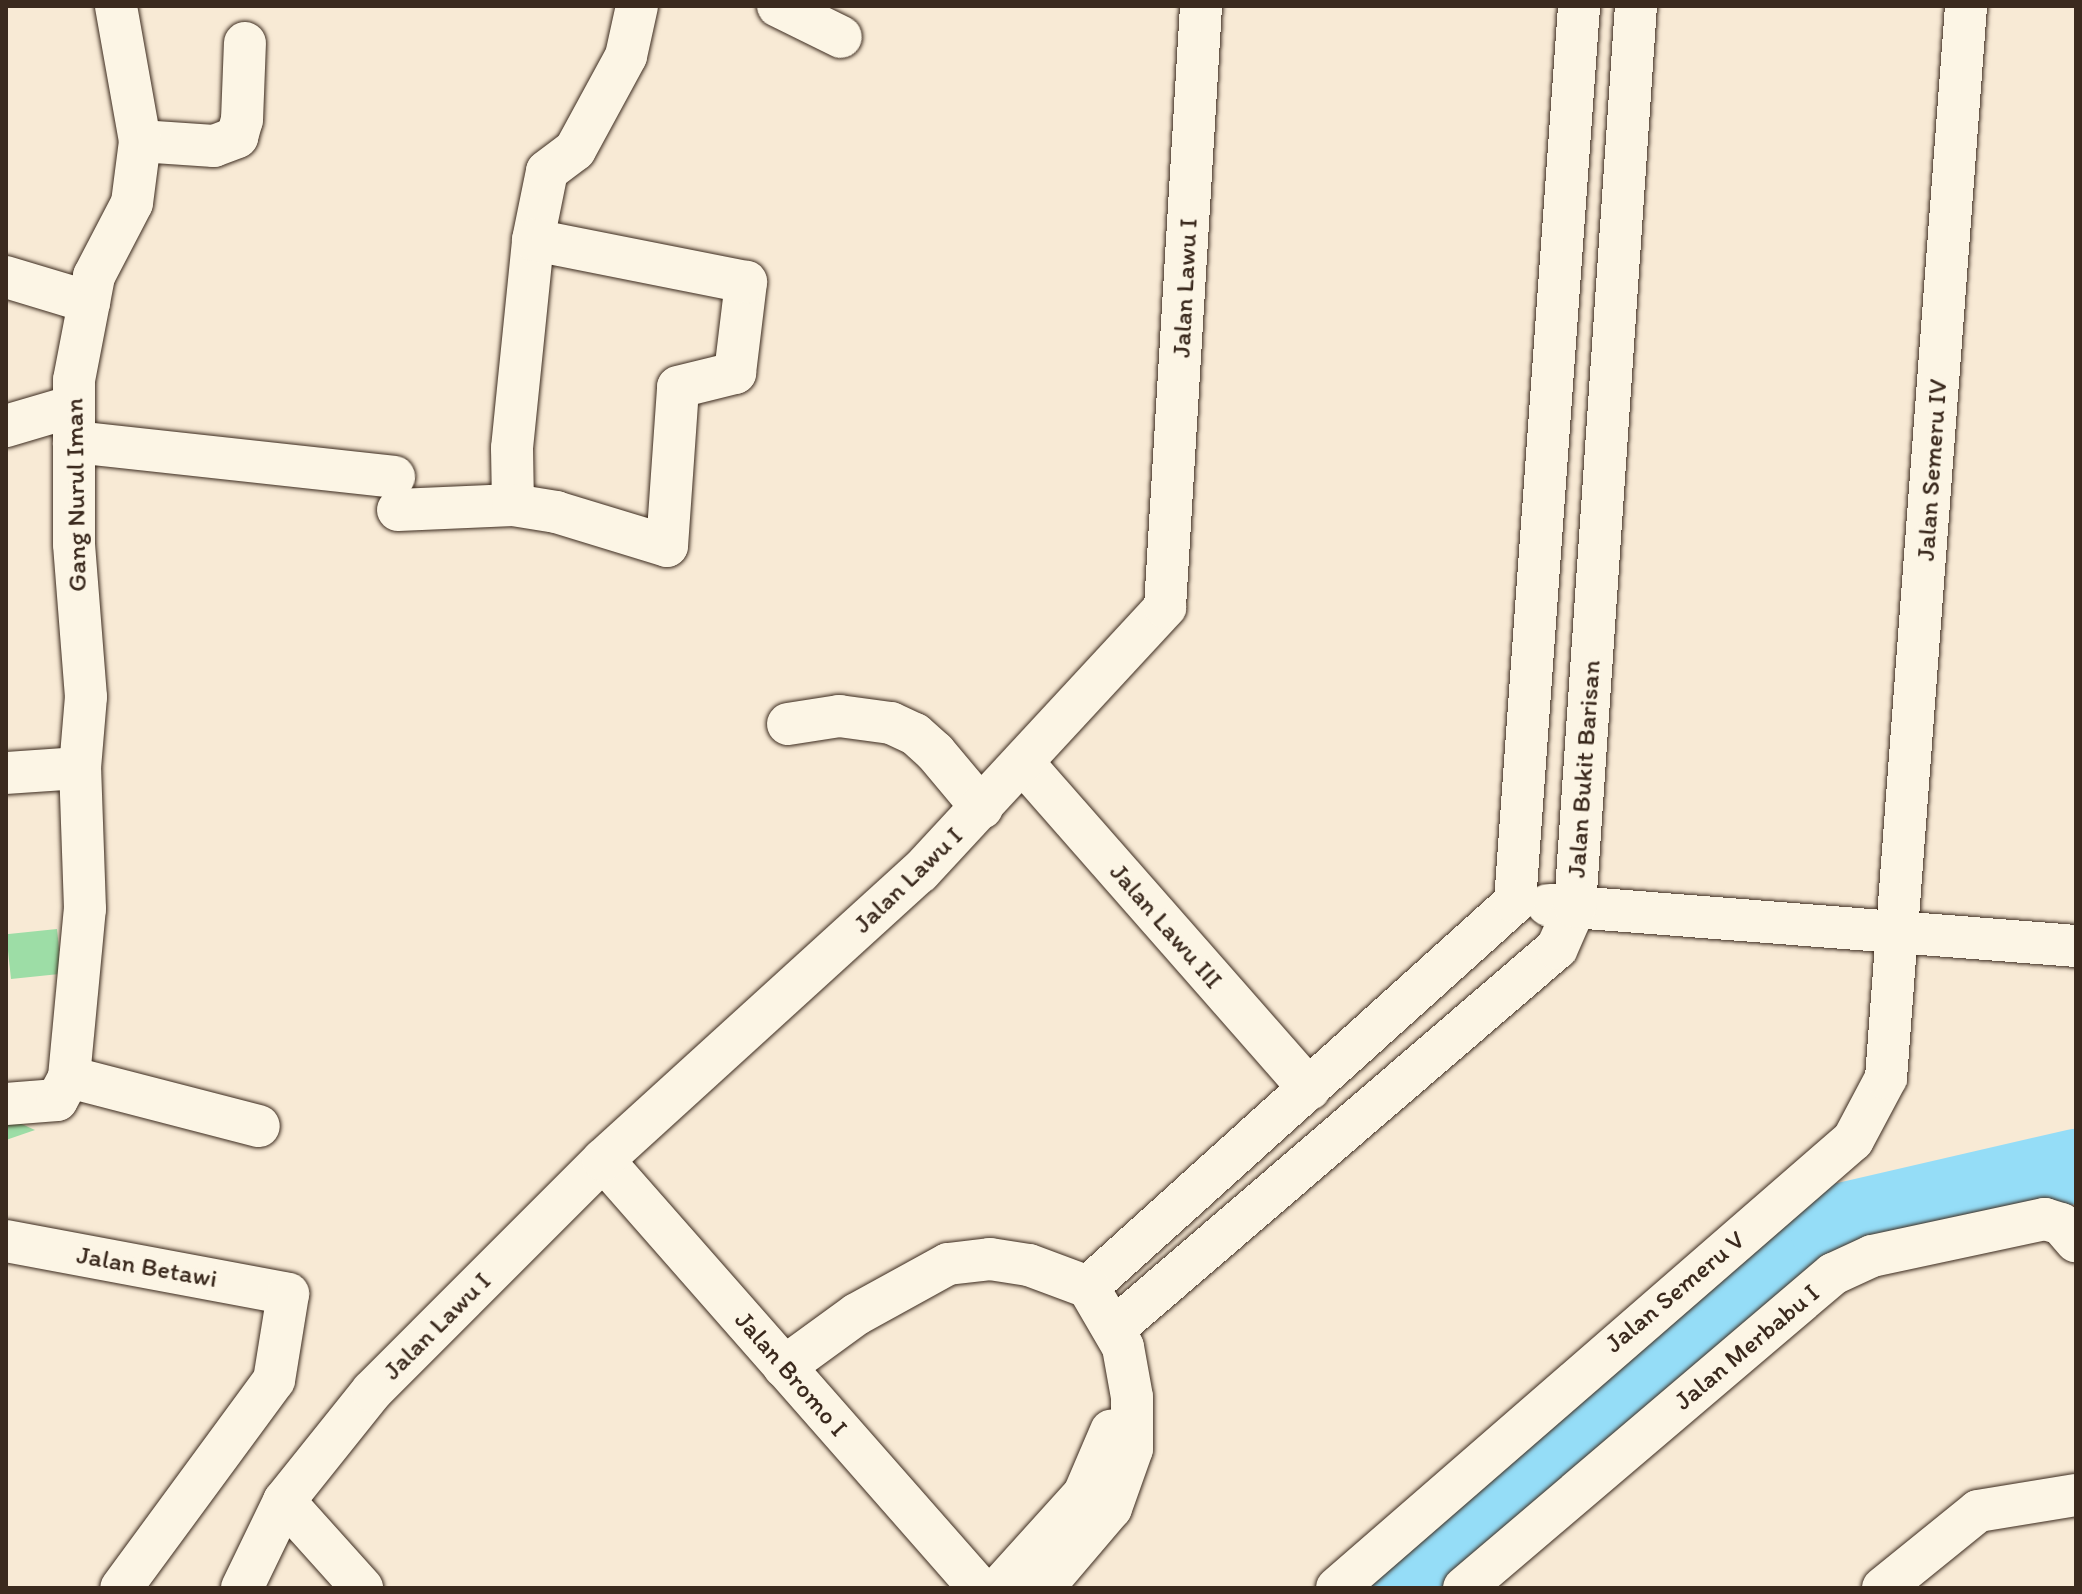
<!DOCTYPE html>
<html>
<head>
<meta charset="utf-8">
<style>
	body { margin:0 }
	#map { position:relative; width:2082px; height:1594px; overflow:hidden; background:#f8ead5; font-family:Itim,sans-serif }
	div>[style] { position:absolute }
	.green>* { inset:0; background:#9ddda6; transform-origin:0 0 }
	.river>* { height:74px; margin:-37px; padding:0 37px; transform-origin:37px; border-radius:37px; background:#95ddf7 }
	.roads { filter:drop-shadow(0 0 2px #3b2a1e) drop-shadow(0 0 2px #3b2a1e) }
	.minor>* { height:42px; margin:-21px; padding:0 21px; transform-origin:21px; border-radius:21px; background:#fcf5e5 }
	span { translate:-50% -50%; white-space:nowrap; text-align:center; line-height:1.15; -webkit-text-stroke:8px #fcf5e5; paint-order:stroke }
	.street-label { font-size:26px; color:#3b2a1e }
	.frame { position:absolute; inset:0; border:8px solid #3b2a1e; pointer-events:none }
</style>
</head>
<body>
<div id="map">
	<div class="green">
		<div style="left:57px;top:929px;width:45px;height:51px;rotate:84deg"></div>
		<div style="clip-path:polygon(6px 1117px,35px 1130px,6px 1140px)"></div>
	</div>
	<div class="river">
		<div style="left:1399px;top:1588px;width:560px;rotate:-40.58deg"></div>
		<div style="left:1824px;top:1224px;width:259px;rotate:-13deg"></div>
	</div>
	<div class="roads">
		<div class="minor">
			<div style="left:778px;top:6px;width:70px;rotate:26.2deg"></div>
			<div style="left:140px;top:141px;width:74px;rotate:3.9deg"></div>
			<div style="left:214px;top:146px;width:25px;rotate:-21deg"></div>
			<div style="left:237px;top:137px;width:18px;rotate:-74deg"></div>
			<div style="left:242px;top:120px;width:77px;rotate:-87.8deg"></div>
			<div style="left:6px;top:277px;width:87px;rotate:16.8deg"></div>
			<div style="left:6px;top:426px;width:71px;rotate:-16.4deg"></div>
			<div style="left:74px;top:442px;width:322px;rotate:6.2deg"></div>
			<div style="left:513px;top:505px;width:57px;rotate:-91deg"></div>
			<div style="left:512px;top:448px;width:209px;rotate:-84.2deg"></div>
			<div style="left:533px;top:240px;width:70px;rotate:-78.5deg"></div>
			<div style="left:547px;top:171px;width:35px;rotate:-37deg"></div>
			<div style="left:575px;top:150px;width:107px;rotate:-61.5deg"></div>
			<div style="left:626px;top:56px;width:51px;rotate:-77.6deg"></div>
			<div style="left:398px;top:510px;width:115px;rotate:-2.5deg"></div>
			<div style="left:513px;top:505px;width:44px;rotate:9.2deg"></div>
			<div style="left:556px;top:512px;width:116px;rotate:17deg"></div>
			<div style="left:667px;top:546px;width:159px;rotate:-86deg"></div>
			<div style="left:678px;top:387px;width:59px;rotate:-13.8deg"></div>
			<div style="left:735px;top:373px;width:92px;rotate:-83.1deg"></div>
			<div style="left:746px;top:282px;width:217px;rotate:-168.8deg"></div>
			<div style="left:788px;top:724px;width:52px;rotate:-8.9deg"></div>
			<div style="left:839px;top:716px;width:52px;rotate:7.7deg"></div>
			<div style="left:891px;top:723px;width:26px;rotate:25deg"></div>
			<div style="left:915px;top:734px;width:27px;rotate:42deg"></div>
			<div style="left:935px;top:752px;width:73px;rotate:50deg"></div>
			<div style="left:1023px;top:763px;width:434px;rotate:48.7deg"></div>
			<div style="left:6px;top:773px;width:74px;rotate:-3.9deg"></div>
			<div style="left:1548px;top:905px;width:530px;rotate:4.44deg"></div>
			<div style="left:69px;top:1077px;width:196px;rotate:14.5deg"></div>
			<div style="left:6px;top:1104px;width:51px;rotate:-4.5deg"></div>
			<div style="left:57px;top:1100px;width:26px;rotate:-62deg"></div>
			<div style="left:69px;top:1077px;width:169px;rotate:-84.6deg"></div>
			<div style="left:85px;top:909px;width:141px;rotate:-92deg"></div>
			<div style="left:80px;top:768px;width:71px;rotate:-85.2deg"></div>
			<div style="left:86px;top:697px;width:153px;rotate:-94.5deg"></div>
			<div style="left:74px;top:544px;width:164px;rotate:-90deg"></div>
			<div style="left:74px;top:380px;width:106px;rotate:-79.1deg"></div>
			<div style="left:94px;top:276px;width:82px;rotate:-62.5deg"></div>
			<div style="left:132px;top:203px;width:63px;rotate:-82.6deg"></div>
			<div style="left:140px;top:141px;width:137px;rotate:-100.1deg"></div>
			<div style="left:603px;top:1160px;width:570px;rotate:48.7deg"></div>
			<div style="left:6px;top:1241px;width:287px;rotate:10.6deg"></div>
			<div style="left:288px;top:1294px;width:87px;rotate:99.2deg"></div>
			<div style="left:274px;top:1380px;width:258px;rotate:126.3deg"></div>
			<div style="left:1088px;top:1287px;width:575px;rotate:-42.04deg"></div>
			<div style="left:1515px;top:902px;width:898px;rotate:-85.91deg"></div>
			<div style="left:1116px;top:1327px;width:581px;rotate:-40.68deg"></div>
			<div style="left:1557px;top:948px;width:45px;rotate:-66.3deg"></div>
			<div style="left:1575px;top:907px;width:903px;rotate:-86.13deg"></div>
			<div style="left:784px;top:1367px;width:90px;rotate:-36deg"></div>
			<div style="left:857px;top:1314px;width:104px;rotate:-28.8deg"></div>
			<div style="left:948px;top:1264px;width:42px;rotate:-6.8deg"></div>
			<div style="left:990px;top:1259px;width:39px;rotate:9deg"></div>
			<div style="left:1029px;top:1265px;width:63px;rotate:20.4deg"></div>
			<div style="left:1088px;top:1287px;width:69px;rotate:59.7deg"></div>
			<div style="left:1123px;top:1347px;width:51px;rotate:79.8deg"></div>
			<div style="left:1132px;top:1397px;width:52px;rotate:90deg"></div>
			<div style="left:1132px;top:1449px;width:63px;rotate:109.6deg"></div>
			<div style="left:1111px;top:1508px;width:105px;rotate:130.4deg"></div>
			<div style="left:284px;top:1501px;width:117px;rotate:48.1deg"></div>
			<div style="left:242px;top:1588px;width:97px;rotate:-64.2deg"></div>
			<div style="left:284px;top:1501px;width:141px;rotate:-51.3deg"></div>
			<div style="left:372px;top:1391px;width:327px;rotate:-45deg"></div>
			<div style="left:603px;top:1160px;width:428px;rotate:-42.3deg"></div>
			<div style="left:920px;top:872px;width:361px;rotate:-47.2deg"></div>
			<div style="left:1165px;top:607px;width:602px;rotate:-86.57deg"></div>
			<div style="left:999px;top:1588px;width:127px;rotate:-47.9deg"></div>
			<div style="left:1084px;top:1494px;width:69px;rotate:-66.8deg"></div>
			<div style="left:1337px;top:1588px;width:683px;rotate:-40.97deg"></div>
			<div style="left:1853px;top:1140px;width:70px;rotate:-62deg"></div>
			<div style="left:1886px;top:1078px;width:1075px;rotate:-85.73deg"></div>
			<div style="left:1464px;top:1588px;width:485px;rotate:-40.4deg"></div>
			<div style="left:1833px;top:1274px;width:43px;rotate:-24.8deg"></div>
			<div style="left:1872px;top:1256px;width:177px;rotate:-12.1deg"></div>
			<div style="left:2045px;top:1219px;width:17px;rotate:17deg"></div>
			<div style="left:2061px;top:1224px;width:23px;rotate:49deg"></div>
			<div style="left:1883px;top:1588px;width:122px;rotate:-39deg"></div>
			<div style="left:1978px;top:1511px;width:99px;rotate:-9.3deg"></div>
		</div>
	</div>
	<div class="street-label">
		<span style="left:1185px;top:288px;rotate:-87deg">Jalan Lawu I</span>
		<span style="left:1932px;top:470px;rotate:-86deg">Jalan Semeru IV</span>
		<span style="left:76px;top:495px;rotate:-91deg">Gang Nurul Iman</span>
		<span style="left:1584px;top:769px;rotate:-86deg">Jalan Bukit Barisan</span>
		<span style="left:908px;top:880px;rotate:-44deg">Jalan Lawu I</span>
		<span style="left:1166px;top:926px;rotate:49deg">Jalan Lawu III</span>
		<span style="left:147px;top:1267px;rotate:10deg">Jalan Betawi</span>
		<span style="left:1675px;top:1292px;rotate:-40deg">Jalan Semeru V</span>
		<span style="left:437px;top:1326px;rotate:-45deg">Jalan Lawu I</span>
		<span style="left:1747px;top:1347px;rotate:-40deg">Jalan Merbabu I</span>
		<span style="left:791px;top:1374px;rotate:49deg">Jalan Bromo I</span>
	</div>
	<div class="frame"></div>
</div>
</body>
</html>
